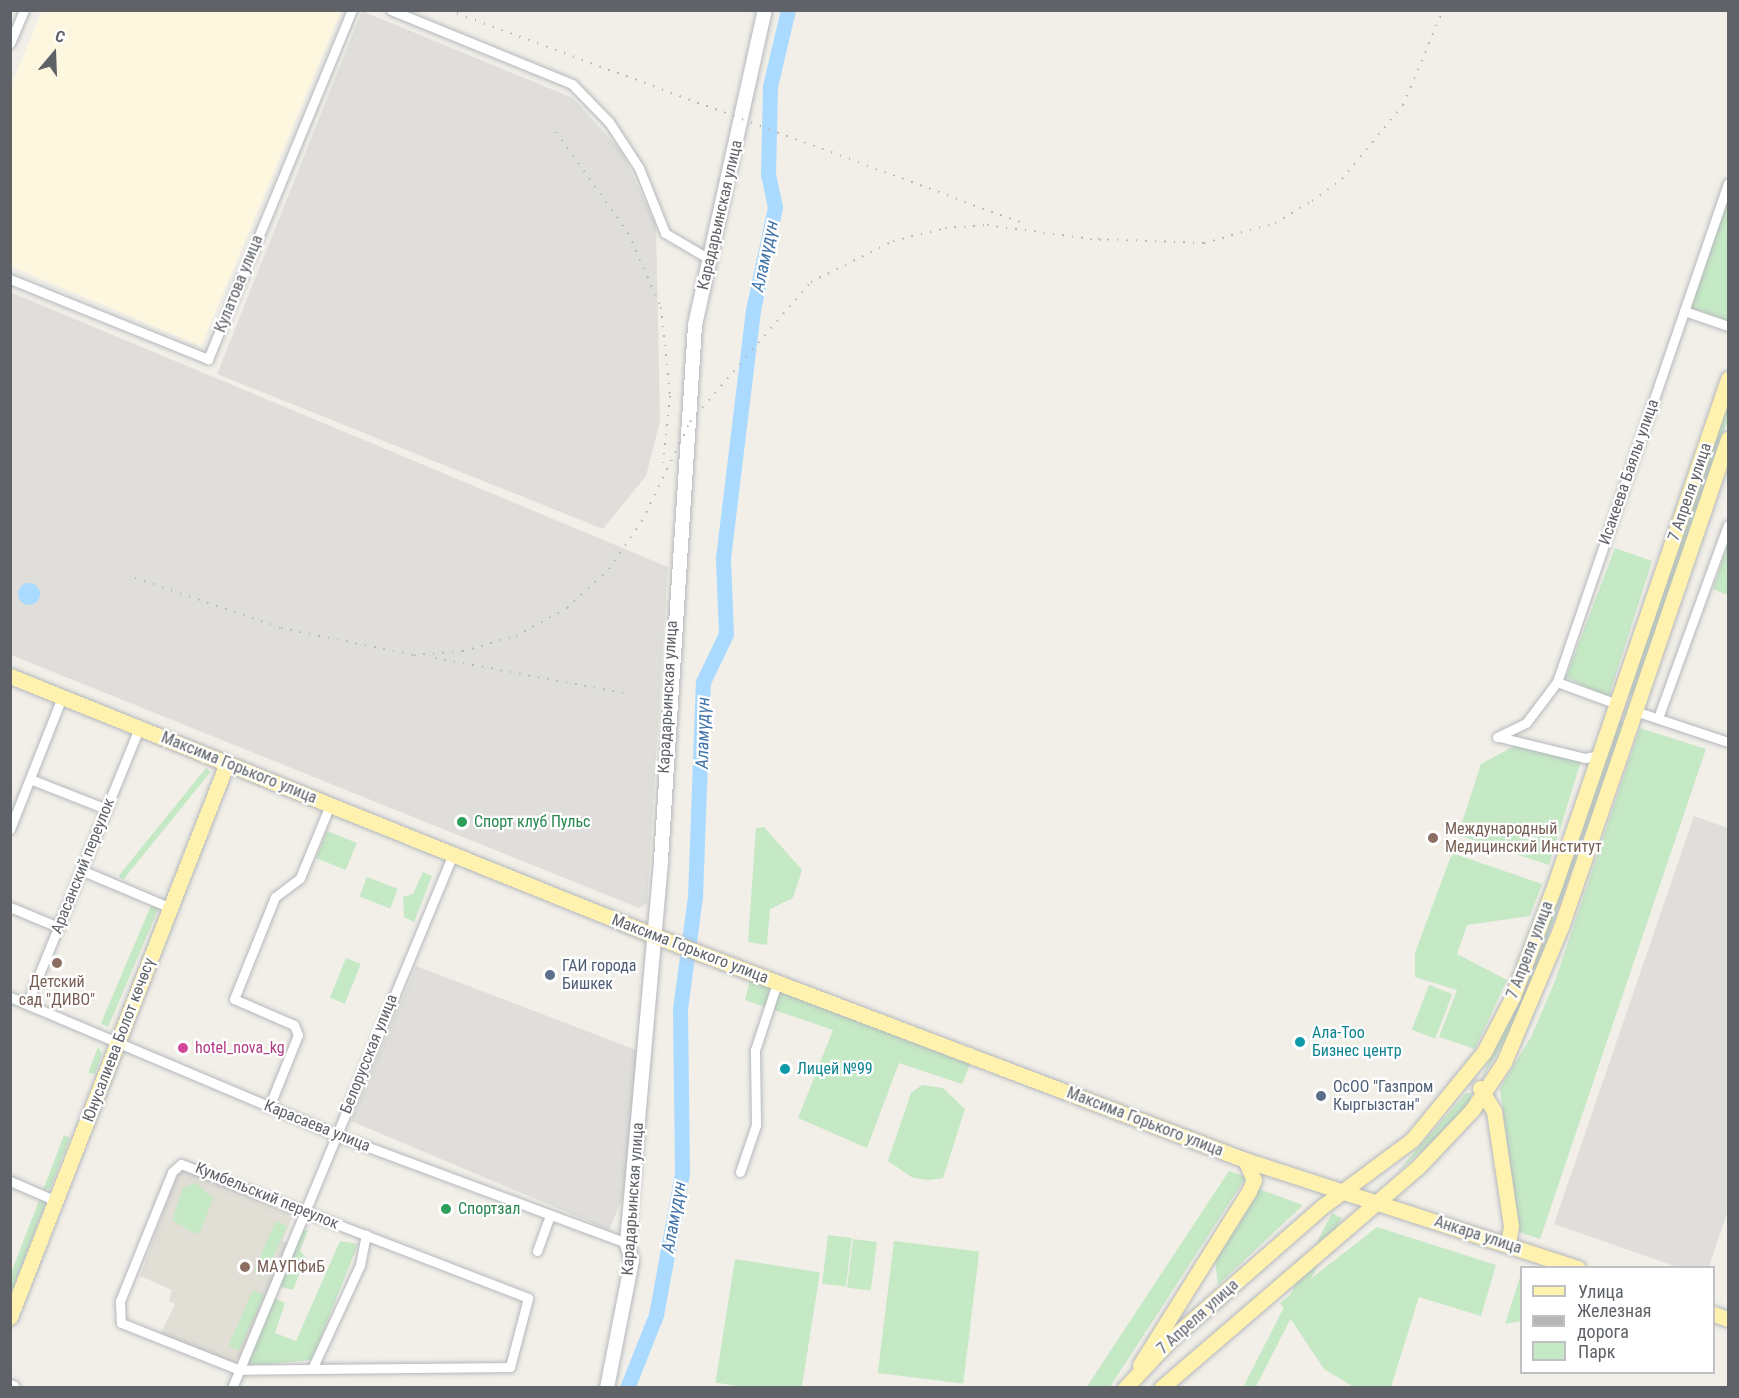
<!DOCTYPE html>
<html>
<head>
<meta charset="utf-8">
<style>
	body { margin:0 }
	#map { position:relative; width:1739px; height:1398px; overflow:hidden; background:#f1efe8; font-family:"Roboto Condensed",sans-serif }
	div>[style] { position:absolute }
	.commercial>* { inset:0; background:#fef7e0 }
	.industrial>* { inset:0; background:#e0deda }
	.education>* { inset:0; background:#e1ded6 }
	.green>* { inset:0; background:#c5e8c5; transform-origin:0 0 }
	.water>* { inset:0; background:#aadaff }
	.round { border-radius:50% }
	.river>* { height:15px; margin:-7.5px; padding:0 7.5px; transform-origin:7.5px; border-radius:7.5px; background:#aadaff }
	.roads { filter:drop-shadow(0 0 2px #b5b8bc) drop-shadow(0 0 2px #b5b8bc) }
	.street>* { height:9px; margin:-4.5px; padding:0 4.5px; transform-origin:4.5px; border-radius:4.5px; background:#fff }
	.secondary>* { height:14px; margin:-7px; padding:0 7px; transform-origin:7px; border-radius:7px; background:#fff }
	.primary>* { height:15px; margin:-7.5px; padding:0 7.5px; transform-origin:7.5px; border-radius:7.5px; background:#fff2af }
	.rail>* { height:2px; margin-top:-1px; transform-origin:0; background:repeating-linear-gradient(90deg,#b6b7b8 0 1.5px,transparent 0 9.5px) }
	.dots>* { width:16px; height:16px; translate:-50% -50%; box-sizing:border-box; border:3px solid #fff; border-radius:50% }
	span { translate:-50% -50%; white-space:nowrap; text-align:center; line-height:1.15; -webkit-text-stroke:4.5px #fff; paint-order:stroke }
	.street-label { font-size:16px; color:#5f6368 }
	.leisure-label { font-size:16px; color:#27864d }
	.left { translate:0 -50%; text-align:left }
	.education-label { font-size:16px; color:#785e54 }
	.service-label { font-size:16px; color:#4e5e75 }
	.culture-label { font-size:16px; color:#0d838f }
	.hotel-label { font-size:16px; color:#b23c85 }
	.water-label { font-size:18px; color:#4174aa; font-style:italic }
	.frame { position:absolute; inset:0; border:12px solid #5f6368; pointer-events:none }
	.legend { position:absolute; left:1520px; top:1266px; width:195px; height:108px; box-sizing:border-box; background:#fff; border:2px solid #bfc1c3; margin:0; padding:8px 10px; list-style:none; font-size:18px; color:#5f6368 }
	.legend li { display:flex; align-items:center; gap:12px; height:30px }
	.legend b { width:30px; border:2px solid #bfc1c3 }
	.north { position:absolute; left:24px; top:24px; width:60px; height:60px; -webkit-text-stroke:4px #fff; paint-order:stroke; rotate:19deg; font-size:16px; font-weight:700; line-height:24px; text-align:center; color:#5f6368 }
	.north::after { content:''; display:block; margin:auto; width:21px; height:27px; background:#5f6368; clip-path:polygon(50% 0,100% 100%,50% 72%,0 100%) }
</style>
</head>
<body>
<div id="map">
	<div class="commercial">
		<div style="clip-path:polygon(42px 11px,341px 11px,201px 346px,11px 266px,11px 85px)"></div>
	</div>
	<div class="industrial">
		<div style="clip-path:polygon(362px 11px,573px 98px,622px 152px,656px 226px,660px 421px,646px 476px,603px 529px,217px 374px)"></div>
		<div style="clip-path:polygon(10px 292px,668px 567px,647px 904px,639px 908px,11px 655px)"></div>
		<div style="clip-path:polygon(1694px 816px,1728px 828px,1728px 1210px,1709px 1267px,1680px 1268px,1554px 1224px)"></div>
		<div style="clip-path:polygon(416px 966px,639px 1051px,628px 1185px,609px 1230px,351px 1121px)"></div>
	</div>
	<div class="education">
		<div style="clip-path:polygon(180px 1167px,295px 1210px,283px 1241px,289px 1244px,244px 1355px,232px 1363px,160px 1335px,175px 1304px,169px 1301px,172px 1290px,140px 1276px)"></div>
	</div>
	<div class="green">
		<div style="clip-path:polygon(1728px 183px,1728px 321px,1689px 307px)"></div>
		<div style="clip-path:polygon(1728px 397px,1728px 420px,1633px 695px,1627px 693px)"></div>
		<div style="clip-path:polygon(1728px 543px,1728px 595px,1713px 589px)"></div>
		<div style="clip-path:polygon(1615px 548px,1652px 561px,1608px 699px,1566px 677px)"></div>
		<div style="clip-path:polygon(1618px 720px,1625px 722px,1518px 1020px,1480px 1081px,1528px 979px)"></div>
		<div style="clip-path:polygon(1640px 728px,1706px 749px,1540px 1239px,1519px 1232px,1500px 1088px,1531px 1037px,1555px 981px)"></div>
		<div style="clip-path:polygon(1518px 744px,1581px 761px,1549px 865px,1458px 835px,1481px 764px)"></div>
		<div style="left:206px;top:768px;width:6px;height:139px;rotate:39deg"></div>
		<div style="clip-path:polygon(764px 827px,802px 870px,793px 898px,770px 909px,767px 945px,748px 942px,756px 828px)"></div>
		<div style="left:327px;top:831px;width:32px;height:29px;rotate:22deg"></div>
		<div style="clip-path:polygon(1452px 853px,1542px 884px,1530px 916px,1467px 925px,1457px 954px,1507px 980px,1475px 1049px,1439px 1037px,1457px 990px,1415px 977px,1415px 953px)"></div>
		<div style="clip-path:polygon(423px 872px,432px 876px,414px 922px,404px 917px,403px 897px,413px 894px)"></div>
		<div style="left:367px;top:877px;width:33px;height:21px;rotate:21deg"></div>
		<div style="left:152px;top:903px;width:8px;height:131px;rotate:23deg"></div>
		<div style="left:346px;top:958px;width:16px;height:43px;rotate:22deg"></div>
		<div style="clip-path:polygon(750px 980px,971px 1062px,962px 1084px,899px 1063px,867px 1148px,798px 1118px,833px 1030px,745px 1000px)"></div>
		<div style="left:1429px;top:985px;width:25px;height:48px;rotate:21deg"></div>
		<div style="clip-path:polygon(98px 1047px,102px 1054px,95px 1074px,88px 1073px)"></div>
		<div style="clip-path:polygon(922px 1085px,943px 1088px,965px 1109px,943px 1178px,929px 1180px,913px 1178px,888px 1161px,911px 1093px)"></div>
		<div style="clip-path:polygon(1466px 1093px,1472px 1093px,1470px 1101px,1441px 1135px,1397px 1172px)"></div>
		<div style="clip-path:polygon(64px 1135px,70px 1138px,50px 1189px,43px 1190px)"></div>
		<div style="clip-path:polygon(1229px 1171px,1246px 1177px,1110px 1387px,1086px 1388px)"></div>
		<div style="clip-path:polygon(195px 1183px,213px 1198px,201px 1231px,195px 1234px,172px 1220px,183px 1188px)"></div>
		<div style="clip-path:polygon(1259px 1189px,1303px 1205px,1218px 1285px,1215px 1259px)"></div>
		<div style="clip-path:polygon(40px 1198px,46px 1202px,11px 1293px,11px 1273px)"></div>
		<div style="left:1332px;top:1213px;width:11px;height:243px;rotate:27deg"></div>
		<div style="left:276px;top:1221px;width:12px;height:55px;rotate:24deg"></div>
		<div style="clip-path:polygon(1377px 1227px,1496px 1265px,1481px 1316px,1419px 1297px,1391px 1387px,1354px 1387px,1324px 1369px,1280px 1303px)"></div>
		<div style="clip-path:polygon(308px 1230px,300px 1251px,306px 1257px,293px 1290px,277px 1286px,300px 1231px)"></div>
		<div style="left:828px;top:1235px;width:24px;height:49px;rotate:7deg"></div>
		<div style="left:853px;top:1239px;width:24px;height:49px;rotate:7deg"></div>
		<div style="clip-path:polygon(340px 1241px,358px 1244px,312px 1360px,244px 1366px,272px 1297px,285px 1303px,275px 1333px,296px 1341px)"></div>
		<div style="left:894px;top:1241px;width:86px;height:133px;rotate:7deg"></div>
		<div style="left:735px;top:1259px;width:86px;height:125px;rotate:9deg"></div>
		<div style="clip-path:polygon(1521px 1274px,1521px 1321px,1505px 1324px)"></div>
		<div style="left:253px;top:1290px;width:12px;height:61px;rotate:24deg"></div>
	</div>
	<div class="water">
		<div class="round" style="left:18px;top:583px;width:22px;height:22px"></div>
	</div>
	<div class="river">
		<div style="left:627px;top:1388px;width:79px;rotate:-68.3deg"></div>
		<div style="left:656px;top:1315px;width:144px;rotate:-79.6deg"></div>
		<div style="left:682px;top:1173px;width:164px;rotate:-90.7deg"></div>
		<div style="left:680px;top:1009px;width:113px;rotate:-82.4deg"></div>
		<div style="left:695px;top:897px;width:215px;rotate:-87.9deg"></div>
		<div style="left:703px;top:682px;width:53px;rotate:-64.4deg"></div>
		<div style="left:726px;top:634px;width:76px;rotate:-92.3deg"></div>
		<div style="left:723px;top:558px;width:250px;rotate:-83.1deg"></div>
		<div style="left:753px;top:310px;width:105px;rotate:-77.9deg"></div>
		<div style="left:775px;top:207px;width:34px;rotate:-102deg"></div>
		<div style="left:768px;top:174px;width:88px;rotate:-88.7deg"></div>
		<div style="left:770px;top:86px;width:78px;rotate:-76.7deg"></div>
	</div>
	<div class="roads">
		<div class="street">
			<div style="left:391px;top:10px;width:196px;rotate:22.2deg"></div>
			<div style="left:572px;top:84px;width:53px;rotate:45.8deg"></div>
			<div style="left:609px;top:122px;width:55px;rotate:56.9deg"></div>
			<div style="left:639px;top:168px;width:70px;rotate:68.2deg"></div>
			<div style="left:665px;top:233px;width:51px;rotate:30.6deg"></div>
			<div style="left:10px;top:43px;width:36px;rotate:-67deg"></div>
			<div style="left:10px;top:279px;width:214px;rotate:22deg"></div>
			<div style="left:208px;top:359px;width:378px;rotate:-67.6deg"></div>
			<div style="left:1684px;top:311px;width:46px;rotate:18.8deg"></div>
			<div style="left:1557px;top:682px;width:64px;rotate:20.1deg"></div>
			<div style="left:1635px;top:711px;width:98px;rotate:18.4deg"></div>
			<div style="left:1658px;top:718px;width:205px;rotate:-70.1deg"></div>
			<div style="left:1497px;top:737px;width:32px;rotate:-26deg"></div>
			<div style="left:1526px;top:723px;width:51px;rotate:-52.9deg"></div>
			<div style="left:1557px;top:682px;width:527px;rotate:-71.08deg"></div>
			<div style="left:1499px;top:737px;width:89px;rotate:13.7deg"></div>
			<div style="left:1585px;top:758px;width:14px;rotate:-12deg"></div>
			<div style="left:30px;top:779px;width:82px;rotate:21.5deg"></div>
			<div style="left:10px;top:829px;width:142px;rotate:-68.5deg"></div>
			<div style="left:81px;top:870px;width:98px;rotate:22.9deg"></div>
			<div style="left:10px;top:907px;width:52px;rotate:22.6deg"></div>
			<div style="left:10px;top:997px;width:354px;rotate:22.9deg"></div>
			<div style="left:336px;top:1135px;width:310px;rotate:20.4deg"></div>
			<div style="left:27px;top:1004px;width:298px;rotate:-67.9deg"></div>
			<div style="left:269px;top:1107px;width:78px;rotate:-68.1deg"></div>
			<div style="left:298px;top:1035px;width:11px;rotate:-112deg"></div>
			<div style="left:294px;top:1025px;width:65px;rotate:-156.6deg"></div>
			<div style="left:234px;top:999px;width:110px;rotate:-68.1deg"></div>
			<div style="left:275px;top:897px;width:31px;rotate:-37deg"></div>
			<div style="left:300px;top:878px;width:79px;rotate:-67.7deg"></div>
			<div style="left:181px;top:1164px;width:372px;rotate:21.1deg"></div>
			<div style="left:528px;top:1298px;width:71px;rotate:104.6deg"></div>
			<div style="left:510px;top:1367px;width:270px;rotate:179.4deg"></div>
			<div style="left:240px;top:1370px;width:128px;rotate:-158.4deg"></div>
			<div style="left:121px;top:1323px;width:22px;rotate:-93deg"></div>
			<div style="left:120px;top:1301px;width:139px;rotate:-68deg"></div>
			<div style="left:172px;top:1172px;width:12px;rotate:-42deg"></div>
			<div style="left:740px;top:1172px;width:50px;rotate:-71.2deg"></div>
			<div style="left:756px;top:1125px;width:75px;rotate:-90.8deg"></div>
			<div style="left:755px;top:1050px;width:71px;rotate:-71.8deg"></div>
			<div style="left:10px;top:1181px;width:50px;rotate:23.5deg"></div>
			<div style="left:537px;top:1251px;width:37px;rotate:-70deg"></div>
			<div style="left:312px;top:1369px;width:115px;rotate:-65.2deg"></div>
			<div style="left:360px;top:1265px;width:31px;rotate:-79deg"></div>
			<div style="left:232px;top:1388px;width:578px;rotate:-67.52deg"></div>
		</div>
		<div class="secondary">
			<div style="left:10px;top:1387px;width:3px;rotate:18deg"></div>
			<div style="left:607px;top:1388px;width:129px;rotate:-78.9deg"></div>
			<div style="left:632px;top:1261px;width:19px;rotate:-106deg"></div>
			<div style="left:627px;top:1243px;width:385px;rotate:-84.9deg"></div>
			<div style="left:661px;top:860px;width:536px;rotate:-86.36deg"></div>
			<div style="left:695px;top:325px;width:323px;rotate:-77.5deg"></div>
		</div>
		<div class="primary">
			<div style="left:10px;top:676px;width:709px;rotate:21.94deg"></div>
			<div style="left:668px;top:941px;width:617px;rotate:20.78deg"></div>
			<div style="left:1245px;top:1160px;width:350px;rotate:18deg"></div>
			<div style="left:1480px;top:1088px;width:27px;rotate:59deg"></div>
			<div style="left:1494px;top:1111px;width:116px;rotate:81.6deg"></div>
			<div style="left:1511px;top:1226px;width:17px;rotate:100deg"></div>
			<div style="left:1714px;top:1314px;width:15px;rotate:20deg"></div>
			<div style="left:10px;top:1317px;width:595px;rotate:-68.61deg"></div>
			<div style="left:1140px;top:1365px;width:205px;rotate:-57.9deg"></div>
			<div style="left:1249px;top:1191px;width:12px;rotate:-66deg"></div>
			<div style="left:1254px;top:1180px;width:22px;rotate:-114deg"></div>
			<div style="left:1125px;top:1388px;width:67px;rotate:-46.8deg"></div>
			<div style="left:1171px;top:1339px;width:202px;rotate:-41.2deg"></div>
			<div style="left:1323px;top:1206px;width:111px;rotate:-36.6deg"></div>
			<div style="left:1412px;top:1140px;width:114px;rotate:-50.7deg"></div>
			<div style="left:1484px;top:1052px;width:63px;rotate:-62.6deg"></div>
			<div style="left:1513px;top:996px;width:120px;rotate:-69.4deg"></div>
			<div style="left:1555px;top:884px;width:534px;rotate:-71.09deg"></div>
			<div style="left:1161px;top:1388px;width:340px;rotate:-40.7deg"></div>
			<div style="left:1419px;top:1166px;width:77px;rotate:-46.6deg"></div>
			<div style="left:1472px;top:1110px;width:58px;rotate:-56.3deg"></div>
			<div style="left:1504px;top:1062px;width:147px;rotate:-67.1deg"></div>
			<div style="left:1561px;top:927px;width:516px;rotate:-71.11deg"></div>
		</div>
	</div>
	<div class="rail">
		<div style="left:448px;top:10px;width:612px;rotate:20.36deg"></div>
		<div style="left:556px;top:132px;width:124px;rotate:54.5deg"></div>
		<div style="left:628px;top:233px;width:81px;rotate:66deg"></div>
		<div style="left:661px;top:307px;width:89px;rotate:84.2deg"></div>
		<div style="left:670px;top:396px;width:67px;rotate:96deg"></div>
		<div style="left:1098px;top:239px;width:106px;rotate:2.2deg"></div>
		<div style="left:1204px;top:243px;width:74px;rotate:-15.7deg"></div>
		<div style="left:1275px;top:223px;width:43px;rotate:-30.7deg"></div>
		<div style="left:1312px;top:201px;width:37px;rotate:-36deg"></div>
		<div style="left:1342px;top:179px;width:96px;rotate:-50.5deg"></div>
		<div style="left:1403px;top:105px;width:103px;rotate:-67.2deg"></div>
		<div style="left:135px;top:578px;width:154px;rotate:18.9deg"></div>
		<div style="left:281px;top:628px;width:136px;rotate:11.5deg"></div>
		<div style="left:414px;top:655px;width:49px;rotate:-4.7deg"></div>
		<div style="left:463px;top:651px;width:55px;rotate:-15.8deg"></div>
		<div style="left:516px;top:636px;width:58px;rotate:-28.8deg"></div>
		<div style="left:567px;top:608px;width:57px;rotate:-42.9deg"></div>
		<div style="left:609px;top:569px;width:58px;rotate:-55.5deg"></div>
		<div style="left:642px;top:521px;width:110px;rotate:-64.1deg"></div>
		<div style="left:690px;top:422px;width:185px;rotate:-49.2deg"></div>
		<div style="left:811px;top:282px;width:92px;rotate:-26.6deg"></div>
		<div style="left:893px;top:241px;width:54px;rotate:-14deg"></div>
		<div style="left:945px;top:228px;width:42px;rotate:-4.1deg"></div>
		<div style="left:987px;top:225px;width:120px;rotate:7.7deg"></div>
		<div style="left:435px;top:658px;width:192px;rotate:10.5deg"></div>
	</div>
	<div class="dots">
		<div style="left:462px;top:822px;background:#2e9e5b"></div>
		<div style="left:1433px;top:838px;background:#8d6e63"></div>
		<div style="left:57px;top:963px;background:#8d6e63"></div>
		<div style="left:550px;top:975px;background:#5c6f8a"></div>
		<div style="left:1300px;top:1042px;background:#0f9aa8"></div>
		<div style="left:183px;top:1048px;background:#d1479c"></div>
		<div style="left:785px;top:1069px;background:#0f9aa8"></div>
		<div style="left:1321px;top:1096px;background:#5c6f8a"></div>
		<div style="left:446px;top:1209px;background:#2e9e5b"></div>
		<div style="left:245px;top:1267px;background:#8d6e63"></div>
	</div>
	<div class="street-label">
		<span style="left:720px;top:215px;rotate:-77deg">Карадарьинская улица</span>
		<span style="left:239px;top:284px;rotate:-68deg">Кулатова улица</span>
		<span style="left:1629px;top:472px;rotate:-71deg">Исакеева Баялы улица</span>
		<span style="left:1690px;top:492px;rotate:-71deg">7 Апреля улица</span>
		<span style="left:668px;top:697px;rotate:-87deg">Карадарьинская улица</span>
		<span style="left:239px;top:768px;rotate:22deg">Максима Горького улица</span>
		<span style="left:83px;top:866px;rotate:-68deg">Арасанский переулок</span>
		<span style="left:690px;top:949px;rotate:21deg">Максима Горького улица</span>
		<span style="left:1530px;top:950px;rotate:-69deg">7 Апреля улица</span>
		<span style="left:119px;top:1040px;rotate:-69deg">Юнусалиева Болот көчөсү</span>
		<span style="left:369px;top:1054px;rotate:-68deg">Белорусская улица</span>
		<span style="left:1145px;top:1122px;rotate:21deg">Максима Горького улица</span>
		<span style="left:317px;top:1126px;rotate:22deg">Карасаева улица</span>
		<span style="left:267px;top:1196px;rotate:22deg">Кумбельский переулок</span>
		<span style="left:633px;top:1199px;rotate:-86deg">Карадарьинская улица</span>
		<span style="left:1478px;top:1235px;rotate:18deg">Анкара улица</span>
		<span style="left:1198px;top:1317px;rotate:-42deg">7 Апреля улица</span>
	</div>
	<div class="leisure-label">
		<span class="left" style="left:474px;top:822px">Спорт клуб Пульс</span>
		<span class="left" style="left:458px;top:1209px">Спортзал</span>
	</div>
	<div class="education-label">
		<span class="left" style="left:1445px;top:838px">Международный<br>Медицинский Институт</span>
		<span style="left:57px;top:991px">Детский<br>сад "ДИВО"</span>
		<span class="left" style="left:257px;top:1267px">МАУПФиБ</span>
	</div>
	<div class="service-label">
		<span class="left" style="left:562px;top:975px">ГАИ города<br>Бишкек</span>
		<span class="left" style="left:1333px;top:1096px">ОсОО "Газпром<br>Кыргызстан"</span>
	</div>
	<div class="culture-label">
		<span class="left" style="left:1312px;top:1042px">Ала-Тоо<br>Бизнес центр</span>
		<span class="left" style="left:797px;top:1069px">Лицей №99</span>
	</div>
	<div class="hotel-label">
		<span class="left" style="left:195px;top:1048px">hotel_nova_kg</span>
	</div>
	<div class="water-label">
		<span style="left:765px;top:256px;rotate:-78deg">Аламүдүн</span>
		<span style="left:703px;top:733px;rotate:-89deg">Аламүдүн</span>
		<span style="left:674px;top:1217px;rotate:-80deg">Аламүдүн</span>
	</div>
	<div class="frame"></div>
	<ul class="legend">
	<li><b style="height:8px;background:#fff2af"></b>Улица</li>
	<li><b style="height:8px;background:#b6b7b8"></b>Железная дорога</li>
	<li><b style="height:16px;background:#c5e8c5"></b>Парк</li>
	</ul>
	<div class="north">С</div>
</div>
</body>
</html>
